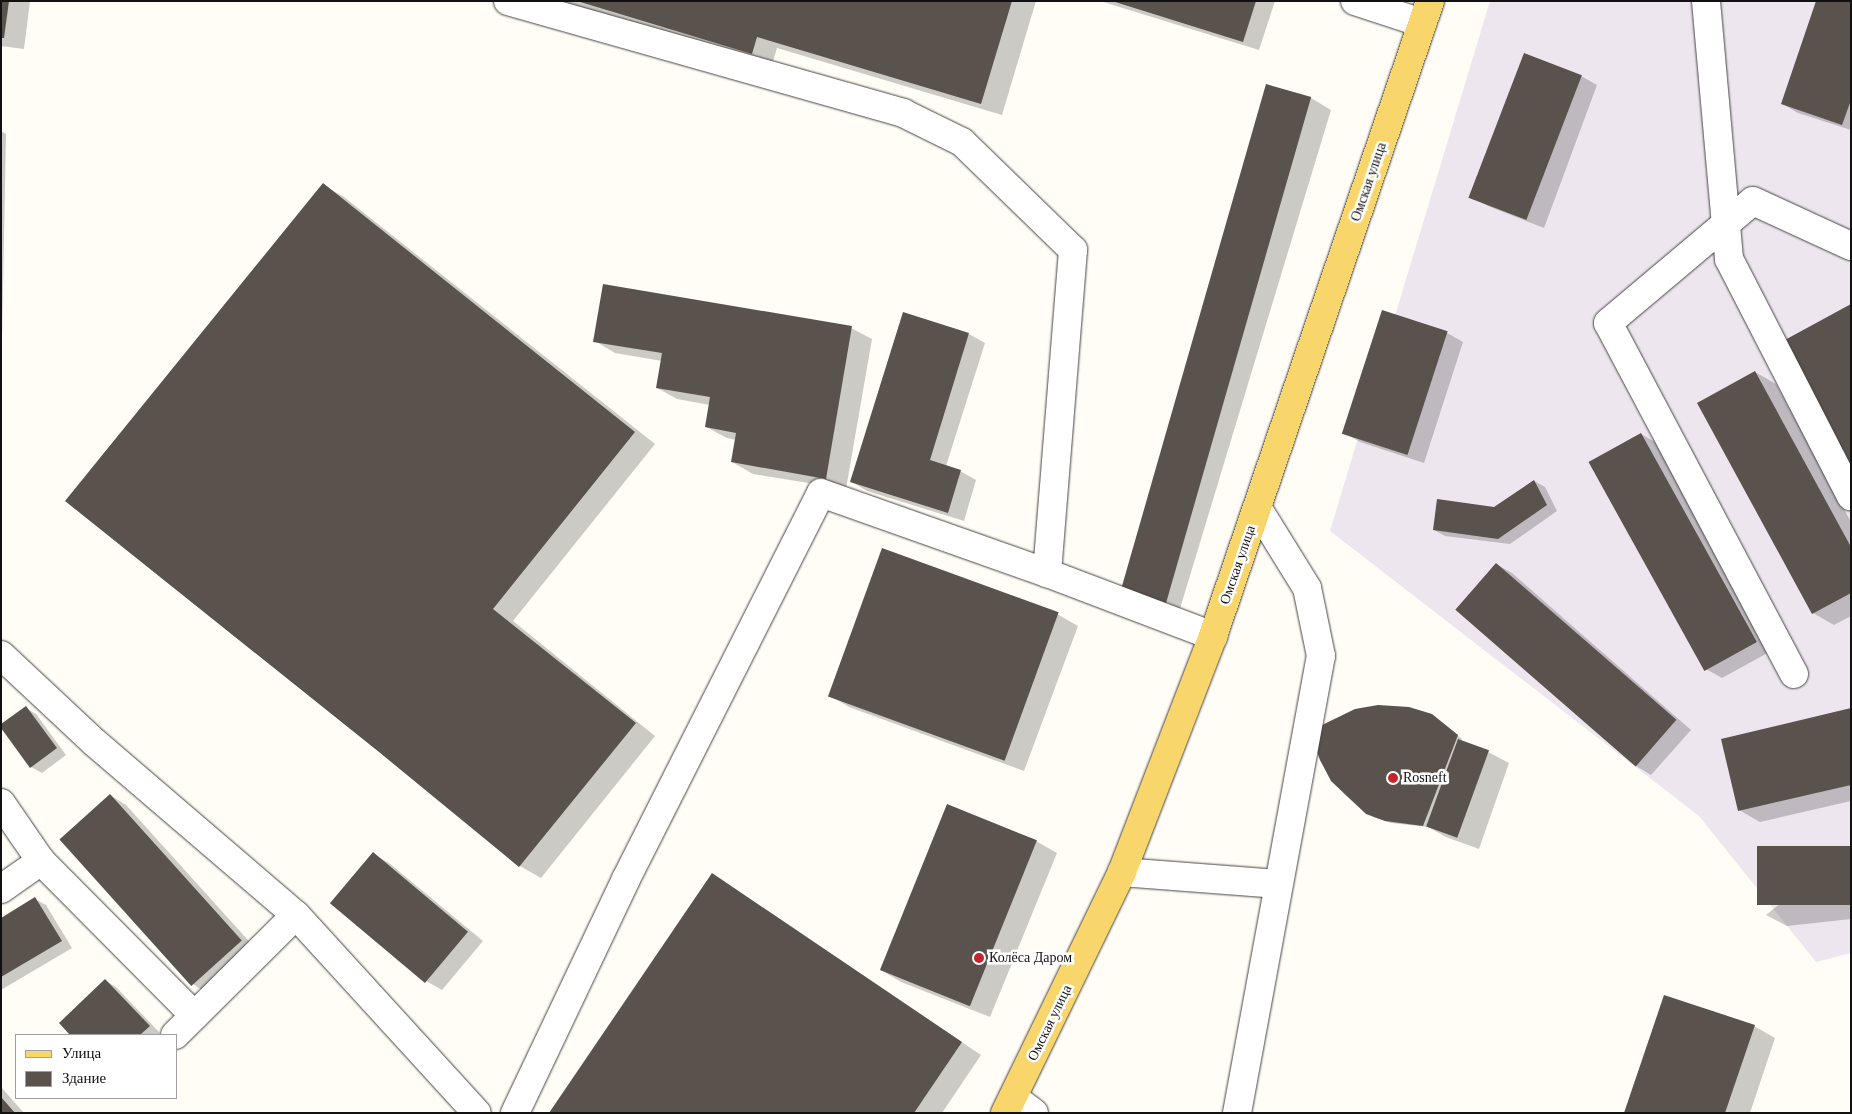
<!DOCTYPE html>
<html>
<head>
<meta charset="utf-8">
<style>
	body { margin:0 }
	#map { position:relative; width:1852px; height:1114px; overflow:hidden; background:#fffdf5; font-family:"Times New Roman",serif }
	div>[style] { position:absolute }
	.industrial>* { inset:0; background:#eee6ef }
	.shadow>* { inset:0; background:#0003 }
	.building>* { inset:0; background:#5a524d; transform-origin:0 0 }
	.roads { filter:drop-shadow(0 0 1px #444) drop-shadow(0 0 1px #444) }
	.minor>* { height:28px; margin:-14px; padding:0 14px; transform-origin:14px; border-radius:14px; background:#fff }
	.major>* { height:28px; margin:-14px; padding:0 14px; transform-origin:14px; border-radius:14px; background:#f9d66b }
	.dots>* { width:14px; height:14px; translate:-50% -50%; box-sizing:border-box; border:2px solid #fff; border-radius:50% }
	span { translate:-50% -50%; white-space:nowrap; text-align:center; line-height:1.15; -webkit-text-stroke:5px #fff; paint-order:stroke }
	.street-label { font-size:14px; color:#111 }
	.poi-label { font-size:14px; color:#111 }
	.left { translate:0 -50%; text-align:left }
	.frame { position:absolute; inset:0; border:2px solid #111; pointer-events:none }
	.legend { position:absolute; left:15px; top:1034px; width:162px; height:65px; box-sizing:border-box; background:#fff; border:1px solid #a0a0a0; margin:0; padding:6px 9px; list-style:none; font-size:15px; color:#111 }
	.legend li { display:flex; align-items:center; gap:10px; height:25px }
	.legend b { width:25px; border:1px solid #a0a0a0 }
</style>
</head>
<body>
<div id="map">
	<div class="industrial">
		<div style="clip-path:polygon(1490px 1px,1851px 1px,1851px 953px,1816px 962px,1699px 816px,1330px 531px)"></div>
	</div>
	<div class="shadow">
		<div style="clip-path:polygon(1px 1px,30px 1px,24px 49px,1px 46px)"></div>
		<div style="clip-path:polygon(559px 1px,1036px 1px,1002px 115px,777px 48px,772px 65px)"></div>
		<div style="clip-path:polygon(1100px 1px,1275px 1px,1259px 50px)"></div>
		<div style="clip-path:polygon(1851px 1px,1851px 130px,1798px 113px,1783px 104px)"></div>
		<div style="clip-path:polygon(1581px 76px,1597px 85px,1544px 228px,1488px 206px,1472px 197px)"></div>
		<div style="clip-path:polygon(1267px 85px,1311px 98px,1331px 110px,1179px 612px,1135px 599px)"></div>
		<div style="clip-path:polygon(1px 131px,6px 134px,2px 341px,1px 341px)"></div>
		<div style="clip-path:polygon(323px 185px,344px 197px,655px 444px,513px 621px,655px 736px,541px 878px,520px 866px,380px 750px)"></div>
		<div style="clip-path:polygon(851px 328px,872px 339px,846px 489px,753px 474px,732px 462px,736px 440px,727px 438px,706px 427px,710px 405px,677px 399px,657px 388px,662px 361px,615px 353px,595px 341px)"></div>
		<div style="clip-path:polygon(1447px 333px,1463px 342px,1424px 463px,1360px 442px,1344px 433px)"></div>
		<div style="clip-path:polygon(969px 334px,985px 343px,946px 466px,960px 471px,976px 480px,964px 521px,867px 491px,852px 482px)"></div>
		<div style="clip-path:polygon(1755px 372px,1776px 384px,1851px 522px,1851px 616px,1834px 625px,1813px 613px)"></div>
		<div style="clip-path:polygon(1641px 434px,1657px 443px,1773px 650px,1722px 678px,1706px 669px)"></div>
		<div style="clip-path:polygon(1534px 481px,1545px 487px,1557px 511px,1510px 544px,1445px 536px,1434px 530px,1494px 508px)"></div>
		<div style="clip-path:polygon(1496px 564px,1512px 573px,1691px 730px,1651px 775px,1636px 766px)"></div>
		<div style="clip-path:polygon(1057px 614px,1078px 626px,1024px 771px,849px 707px,829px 695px)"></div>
		<div style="clip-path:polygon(26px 708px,36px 714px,66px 755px,42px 773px,31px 767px)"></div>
		<div style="clip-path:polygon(1851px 710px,1851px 801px,1760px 822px,1739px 810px)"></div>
		<div style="clip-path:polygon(1437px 719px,1462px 739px,1461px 741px,1488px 752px,1509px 763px,1479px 849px,1446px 837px,1428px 827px,1391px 823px,1373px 817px,1345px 795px,1332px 780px)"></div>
		<div style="clip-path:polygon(110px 795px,126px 805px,257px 950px,208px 994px,193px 984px,62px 840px)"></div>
		<div style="clip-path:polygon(1036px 841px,1057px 853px,990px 1017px,901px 982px,881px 970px)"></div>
		<div style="clip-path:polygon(1851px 847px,1851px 919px,1787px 926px,1766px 915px)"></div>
		<div style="clip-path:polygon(373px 854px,389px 863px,483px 941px,442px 990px,426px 981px)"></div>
		<div style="clip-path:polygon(712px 875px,981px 1055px,942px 1113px,550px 1113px)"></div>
		<div style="clip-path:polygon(35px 899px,46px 905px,72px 948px,1px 990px,1px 919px)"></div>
		<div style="clip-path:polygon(106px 981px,116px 987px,160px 1033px,157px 1035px,72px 1035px,60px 1023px)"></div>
		<div style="clip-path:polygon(1754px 1026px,1775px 1038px,1750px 1113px,1626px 1113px)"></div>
		<div style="clip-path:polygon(1px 1087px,24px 1113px,1px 1113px)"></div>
	</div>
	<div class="building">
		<div style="clip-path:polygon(1px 1px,9px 1px,4px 38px,1px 38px)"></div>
		<div style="clip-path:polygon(577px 1px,1012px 1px,981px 104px,757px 37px,752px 54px)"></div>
		<div style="clip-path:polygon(1112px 1px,1256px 1px,1243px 42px)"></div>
		<div style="clip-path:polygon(1816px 1px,1851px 1px,1851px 100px,1842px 125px,1781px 104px)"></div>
		<div style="left:1524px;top:53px;width:62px;height:155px;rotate:21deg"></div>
		<div style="left:1266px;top:84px;width:47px;height:527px;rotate:16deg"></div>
		<div style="clip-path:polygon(323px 183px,635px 432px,493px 609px,636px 723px,519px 867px,379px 752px,65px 501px)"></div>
		<div style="clip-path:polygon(603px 284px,852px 326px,826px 479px,731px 462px,736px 433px,705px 427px,710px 397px,656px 388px,662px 353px,593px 342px)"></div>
		<div style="clip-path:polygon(1851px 304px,1851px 467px,1783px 341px)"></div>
		<div style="left:1382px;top:310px;width:69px;height:130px;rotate:18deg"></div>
		<div style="clip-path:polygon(903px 312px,969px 333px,930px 460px,961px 470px,948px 513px,850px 482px)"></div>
		<div style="clip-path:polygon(1755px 371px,1851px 547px,1851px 593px,1812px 614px,1697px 403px)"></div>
		<div style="left:1641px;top:433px;width:239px;height:60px;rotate:61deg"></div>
		<div style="clip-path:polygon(1534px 480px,1547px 505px,1498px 539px,1433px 530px,1437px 499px,1494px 507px)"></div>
		<div style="left:882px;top:548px;width:188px;height:158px;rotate:20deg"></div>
		<div style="left:1496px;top:563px;width:239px;height:62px;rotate:41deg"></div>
		<div style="clip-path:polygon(1378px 705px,1409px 707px,1432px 714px,1458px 735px,1423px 826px,1385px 821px,1366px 814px,1331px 781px,1320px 760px,1313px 741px,1318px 727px,1355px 709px)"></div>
		<div style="clip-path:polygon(26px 706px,57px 748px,30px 768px,1px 728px,1px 724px)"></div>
		<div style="clip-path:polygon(1851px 708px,1851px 785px,1738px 811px,1721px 739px)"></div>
		<div style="left:1458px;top:739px;width:33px;height:93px;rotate:20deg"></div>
		<div style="left:110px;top:794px;width:197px;height:68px;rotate:48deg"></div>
		<div style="left:947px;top:804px;width:97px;height:179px;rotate:22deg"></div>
		<div style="left:1851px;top:846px;width:59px;height:94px;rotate:90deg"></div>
		<div style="left:373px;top:852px;width:124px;height:67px;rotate:40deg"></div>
		<div style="clip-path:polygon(712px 873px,962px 1042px,914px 1113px,549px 1113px)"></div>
		<div style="clip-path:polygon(35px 897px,62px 941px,1px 977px,1px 918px)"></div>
		<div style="clip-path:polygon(105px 979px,150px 1026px,140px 1035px,70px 1035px,59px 1023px)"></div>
		<div style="clip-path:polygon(1664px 995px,1755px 1025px,1725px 1113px,1624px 1113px)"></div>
		<div style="clip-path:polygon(1px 1097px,15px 1113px,1px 1113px)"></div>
	</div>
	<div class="roads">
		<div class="minor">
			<div style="left:508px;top:1px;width:411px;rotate:15.8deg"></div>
			<div style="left:903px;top:113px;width:66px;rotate:26.2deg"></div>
			<div style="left:962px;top:142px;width:155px;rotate:44.2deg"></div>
			<div style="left:1073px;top:250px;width:324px;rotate:94.6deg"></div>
			<div style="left:1355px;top:1px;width:71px;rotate:18.2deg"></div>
			<div style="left:1706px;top:1px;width:259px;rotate:84.9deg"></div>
			<div style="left:1729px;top:259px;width:267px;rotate:62.8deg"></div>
			<div style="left:1px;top:655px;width:127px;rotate:43.1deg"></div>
			<div style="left:94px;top:742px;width:266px;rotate:40.6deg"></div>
			<div style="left:1794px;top:674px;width:397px;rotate:-117.9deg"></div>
			<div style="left:1608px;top:323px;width:189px;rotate:-40.1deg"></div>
			<div style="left:1753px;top:201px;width:108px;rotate:24.7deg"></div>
			<div style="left:1px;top:803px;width:70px;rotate:55.4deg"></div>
			<div style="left:41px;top:861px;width:218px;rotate:45.2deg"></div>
			<div style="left:1122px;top:872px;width:156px;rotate:4.4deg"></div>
			<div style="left:1px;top:889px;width:49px;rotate:-35deg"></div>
			<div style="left:175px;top:1035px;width:170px;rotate:-44.8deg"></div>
			<div style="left:296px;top:915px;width:268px;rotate:47.6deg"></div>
			<div style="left:1014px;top:1098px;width:25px;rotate:37deg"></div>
			<div style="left:515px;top:1113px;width:259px;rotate:-64.6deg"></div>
			<div style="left:626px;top:879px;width:432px;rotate:-63.2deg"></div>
			<div style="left:821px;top:493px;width:240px;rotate:19.5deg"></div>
			<div style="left:1047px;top:573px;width:178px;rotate:20.8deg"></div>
			<div style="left:1237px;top:1113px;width:465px;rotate:-79.6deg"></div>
			<div style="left:1321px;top:656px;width:69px;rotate:-101.6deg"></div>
			<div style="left:1307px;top:588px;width:93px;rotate:-121.8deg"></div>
		</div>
		<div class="major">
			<div style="left:1005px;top:1113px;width:268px;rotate:-64.1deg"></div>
			<div style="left:1122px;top:872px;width:253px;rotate:-68.9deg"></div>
			<div style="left:1213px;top:636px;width:671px;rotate:-71.13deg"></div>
		</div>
	</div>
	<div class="dots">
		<div style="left:1393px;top:778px;background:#c4262e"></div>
		<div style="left:979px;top:958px;background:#c4262e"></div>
	</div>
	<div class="street-label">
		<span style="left:1369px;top:182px;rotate:-71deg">Омская улица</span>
		<span style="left:1238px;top:565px;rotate:-71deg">Омская улица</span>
		<span style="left:1050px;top:1023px;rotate:-64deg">Омская улица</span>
	</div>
	<div class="poi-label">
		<span class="left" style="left:1403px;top:778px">Rosneft</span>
		<span class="left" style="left:989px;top:958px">Колёса Даром</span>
	</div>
	<div class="frame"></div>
	<ul class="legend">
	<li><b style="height:6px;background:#f9d66b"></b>Улица</li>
	<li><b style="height:14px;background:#5a524d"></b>Здание</li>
	</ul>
</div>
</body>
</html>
